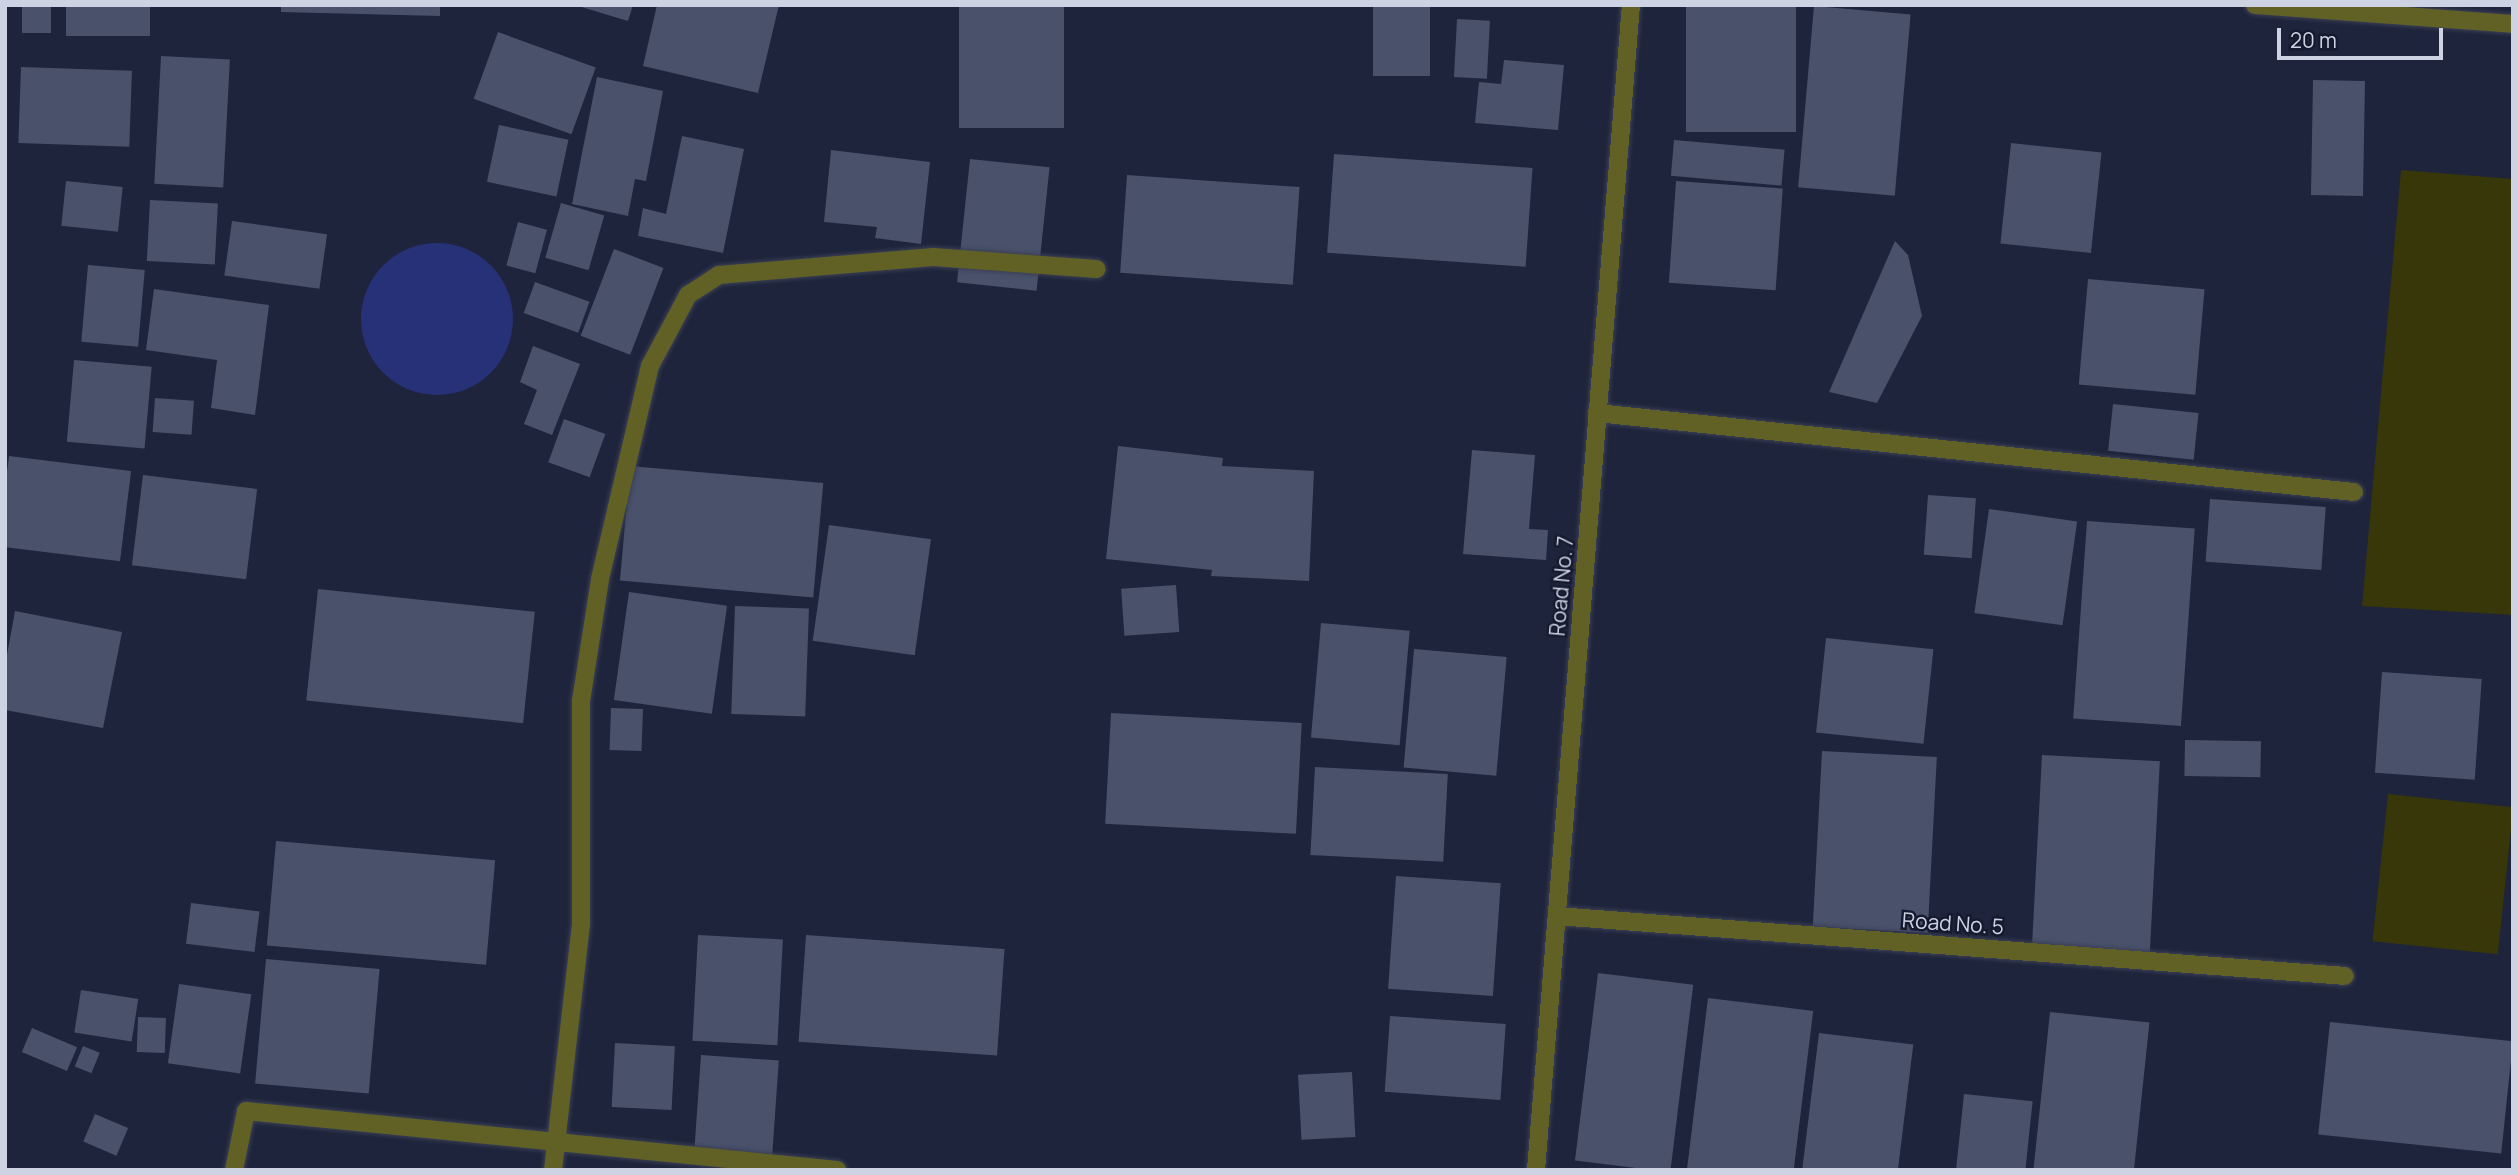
<!DOCTYPE html>
<html>
<head>
<meta charset="utf-8">
<style>
	body { margin:0 }
	#map { position:relative; width:2518px; height:1175px; overflow:hidden; background:#1e243b; font-family:Manrope,sans-serif }
	div>[style] { position:absolute }
	.green>* { inset:0; background:#373709; transform-origin:0 0 }
	.water>* { inset:0; background:#273178 }
	.round { border-radius:50% }
	.building>* { inset:0; background:#4a516b; transform-origin:0 0 }
	.roads { filter:drop-shadow(0 0 2px #3a4056) drop-shadow(0 0 2px #3a4056) }
	.minor>* { height:18px; margin:-9px; padding:0 9px; transform-origin:9px; border-radius:9px; background:#626125 }
	span { translate:-50% -50%; white-space:nowrap; text-align:center; line-height:1.15; -webkit-text-stroke:5px #151a30; paint-order:stroke }
	.street-label { font-size:21px; color:#ced3e3 }
	.frame { position:absolute; inset:0; border:7px solid #ced3e3; pointer-events:none }
	.scale { position:absolute; left:2277px; top:28px; width:166px; height:32px; box-sizing:border-box; border:4px solid #ced3e3; border-top:0; padding-left:9px; font-size:21px; line-height:24px; white-space:nowrap; color:#ced3e3; -webkit-text-stroke:5px #151a30; paint-order:stroke }
</style>
</head>
<body>
<div id="map">
	<div class="green">
		<div style="clip-path:polygon(2401px 170px,2513px 179px,2513px 615px,2362px 606px)"></div>
		<div style="left:2388px;top:794px;width:126px;height:148px;rotate:6deg"></div>
	</div>
	<div class="water">
		<div class="round" style="left:361px;top:243px;width:152px;height:152px"></div>
	</div>
	<div class="building">
		<div style="left:22px;top:5px;width:29px;height:28px"></div>
		<div style="left:66px;top:5px;width:84px;height:31px"></div>
		<div style="clip-path:polygon(281px 5px,440px 5px,440px 16px,281px 12px)"></div>
		<div style="clip-path:polygon(575px 5px,633px 5px,628px 21px)"></div>
		<div style="clip-path:polygon(657px 5px,779px 5px,758px 93px,643px 66px)"></div>
		<div style="left:959px;top:5px;width:105px;height:123px"></div>
		<div style="left:1373px;top:5px;width:57px;height:71px"></div>
		<div style="left:1686px;top:5px;width:110px;height:127px"></div>
		<div style="left:1814px;top:6px;width:97px;height:182px;rotate:5deg"></div>
		<div style="left:1457px;top:19px;width:33px;height:58px;rotate:3deg"></div>
		<div style="left:498px;top:32px;width:104px;height:71px;rotate:20deg"></div>
		<div style="left:161px;top:56px;width:69px;height:128px;rotate:3deg"></div>
		<div style="clip-path:polygon(1504px 60px,1564px 65px,1558px 130px,1475px 123px,1479px 82px,1501px 84px)"></div>
		<div style="left:21px;top:67px;width:111px;height:76px;rotate:2deg"></div>
		<div style="clip-path:polygon(597px 77px,663px 91px,646px 181px,635px 179px,628px 216px,572px 204px)"></div>
		<div style="left:2313px;top:80px;width:52px;height:115px;rotate:1deg"></div>
		<div style="left:499px;top:125px;width:71px;height:58px;rotate:12deg"></div>
		<div style="clip-path:polygon(682px 136px,744px 149px,723px 253px,638px 236px,643px 208px,666px 214px)"></div>
		<div style="left:1674px;top:140px;width:111px;height:36px;rotate:5deg"></div>
		<div style="left:2011px;top:143px;width:91px;height:101px;rotate:6deg"></div>
		<div style="clip-path:polygon(831px 150px,930px 162px,921px 244px,875px 238px,877px 227px,824px 222px)"></div>
		<div style="left:1334px;top:154px;width:199px;height:99px;rotate:4deg"></div>
		<div style="left:970px;top:159px;width:80px;height:124px;rotate:6deg"></div>
		<div style="left:1127px;top:175px;width:173px;height:98px;rotate:4deg"></div>
		<div style="left:66px;top:181px;width:57px;height:45px;rotate:6deg"></div>
		<div style="left:1676px;top:181px;width:107px;height:102px;rotate:4deg"></div>
		<div style="left:150px;top:200px;width:68px;height:61px;rotate:3deg"></div>
		<div style="left:561px;top:203px;width:45px;height:57px;rotate:16deg"></div>
		<div style="left:232px;top:221px;width:96px;height:55px;rotate:8deg"></div>
		<div style="left:518px;top:222px;width:30px;height:45px;rotate:15deg"></div>
		<div style="clip-path:polygon(1895px 241px,1908px 255px,1922px 316px,1877px 403px,1829px 392px)"></div>
		<div style="left:614px;top:249px;width:53px;height:93px;rotate:21deg"></div>
		<div style="left:88px;top:265px;width:57px;height:77px;rotate:5deg"></div>
		<div style="left:2088px;top:279px;width:117px;height:106px;rotate:5deg"></div>
		<div style="left:535px;top:282px;width:58px;height:33px;rotate:20deg"></div>
		<div style="clip-path:polygon(154px 289px,269px 305px,255px 415px,211px 408px,217px 360px,146px 350px)"></div>
		<div style="clip-path:polygon(533px 346px,580px 364px,552px 435px,524px 424px,537px 390px,520px 382px)"></div>
		<div style="left:74px;top:360px;width:78px;height:82px;rotate:5deg"></div>
		<div style="left:155px;top:398px;width:39px;height:34px;rotate:4deg"></div>
		<div style="left:2113px;top:404px;width:86px;height:47px;rotate:6deg"></div>
		<div style="left:564px;top:419px;width:44px;height:46px;rotate:20deg"></div>
		<div style="clip-path:polygon(1118px 446px,1223px 458px,1222px 466px,1314px 471px,1309px 581px,1211px 576px,1212px 570px,1106px 559px)"></div>
		<div style="clip-path:polygon(1472px 450px,1535px 455px,1529px 529px,1548px 530px,1546px 560px,1463px 554px)"></div>
		<div style="left:9px;top:456px;width:123px;height:91px;rotate:7deg"></div>
		<div style="left:630px;top:466px;width:194px;height:115px;rotate:5deg"></div>
		<div style="left:143px;top:475px;width:115px;height:91px;rotate:7deg"></div>
		<div style="left:1928px;top:495px;width:48px;height:60px;rotate:4deg"></div>
		<div style="left:2210px;top:499px;width:116px;height:63px;rotate:4deg"></div>
		<div style="left:1989px;top:509px;width:89px;height:105px;rotate:8deg"></div>
		<div style="left:2087px;top:521px;width:108px;height:198px;rotate:4deg"></div>
		<div style="left:829px;top:525px;width:103px;height:117px;rotate:8deg"></div>
		<div style="left:1176px;top:585px;width:47px;height:55px;rotate:86deg"></div>
		<div style="left:318px;top:589px;width:218px;height:112px;rotate:6deg"></div>
		<div style="left:629px;top:592px;width:99px;height:109px;rotate:8deg"></div>
		<div style="left:735px;top:606px;width:74px;height:108px;rotate:2deg"></div>
		<div style="clip-path:polygon(15px 611px,122px 632px,103px 728px,5px 710px,5px 666px)"></div>
		<div style="left:1321px;top:623px;width:89px;height:115px;rotate:5deg"></div>
		<div style="left:1826px;top:638px;width:108px;height:95px;rotate:6deg"></div>
		<div style="left:1414px;top:649px;width:93px;height:119px;rotate:5deg"></div>
		<div style="left:2382px;top:672px;width:100px;height:101px;rotate:4deg"></div>
		<div style="left:611px;top:708px;width:32px;height:42px;rotate:2deg"></div>
		<div style="left:1111px;top:713px;width:191px;height:111px;rotate:3deg"></div>
		<div style="left:2185px;top:740px;width:76px;height:36px;rotate:1deg"></div>
		<div style="left:1822px;top:751px;width:115px;height:176px;rotate:3deg"></div>
		<div style="left:2042px;top:755px;width:118px;height:192px;rotate:3deg"></div>
		<div style="left:1315px;top:767px;width:133px;height:88px;rotate:3deg"></div>
		<div style="left:276px;top:841px;width:220px;height:105px;rotate:5deg"></div>
		<div style="left:1396px;top:876px;width:105px;height:113px;rotate:4deg"></div>
		<div style="left:191px;top:903px;width:69px;height:41px;rotate:7deg"></div>
		<div style="left:698px;top:935px;width:85px;height:106px;rotate:3deg"></div>
		<div style="left:806px;top:935px;width:199px;height:107px;rotate:4deg"></div>
		<div style="left:266px;top:959px;width:114px;height:125px;rotate:5deg"></div>
		<div style="left:1598px;top:973px;width:96px;height:189px;rotate:7deg"></div>
		<div style="left:179px;top:984px;width:73px;height:80px;rotate:8deg"></div>
		<div style="left:81px;top:990px;width:58px;height:43px;rotate:9deg"></div>
		<div style="left:1708px;top:998px;width:106px;height:173px;rotate:7deg"></div>
		<div style="left:2050px;top:1012px;width:100px;height:159px;rotate:6deg"></div>
		<div style="left:1390px;top:1016px;width:116px;height:76px;rotate:4deg"></div>
		<div style="left:138px;top:1017px;width:28px;height:35px;rotate:2deg"></div>
		<div style="left:2330px;top:1022px;width:184px;height:113px;rotate:6deg"></div>
		<div style="left:32px;top:1028px;width:49px;height:26px;rotate:23deg"></div>
		<div style="left:1819px;top:1033px;width:95px;height:138px;rotate:7deg"></div>
		<div style="left:615px;top:1043px;width:60px;height:64px;rotate:3deg"></div>
		<div style="left:83px;top:1046px;width:18px;height:22px;rotate:22deg"></div>
		<div style="left:701px;top:1055px;width:78px;height:94px;rotate:4deg"></div>
		<div style="left:1352px;top:1072px;width:65px;height:54px;rotate:87deg"></div>
		<div style="left:1964px;top:1094px;width:69px;height:76px;rotate:6deg"></div>
		<div style="left:95px;top:1114px;width:36px;height:30px;rotate:23deg"></div>
	</div>
	<div class="roads">
		<div class="minor">
			<div style="left:2255px;top:5px;width:259px;rotate:4.2deg"></div>
			<div style="left:1597px;top:413px;width:761px;rotate:5.96deg"></div>
			<div style="left:1557px;top:916px;width:790px;rotate:4.35deg"></div>
			<div style="left:234px;top:1170px;width:60px;rotate:-78.5deg"></div>
			<div style="left:246px;top:1111px;width:594px;rotate:5.7deg"></div>
			<div style="left:553px;top:1170px;width:249px;rotate:-83.5deg"></div>
			<div style="left:581px;top:923px;width:222px;rotate:-90deg"></div>
			<div style="left:581px;top:701px;width:123px;rotate:-81.1deg"></div>
			<div style="left:600px;top:579px;width:219px;rotate:-76.8deg"></div>
			<div style="left:650px;top:366px;width:81px;rotate:-61.8deg"></div>
			<div style="left:688px;top:295px;width:37px;rotate:-33deg"></div>
			<div style="left:719px;top:275px;width:215px;rotate:-4.8deg"></div>
			<div style="left:933px;top:257px;width:164px;rotate:4.2deg"></div>
			<div style="left:1536px;top:1170px;width:1169px;rotate:-85.34deg"></div>
		</div>
	</div>
	<div class="street-label">
		<span style="left:1561px;top:586px;rotate:-85deg">Road No. 7</span>
		<span style="left:1953px;top:923px;rotate:4deg">Road No. 5</span>
	</div>
	<div class="frame"></div>
	<div class="scale">20 m</div>
</div>
</body>
</html>
